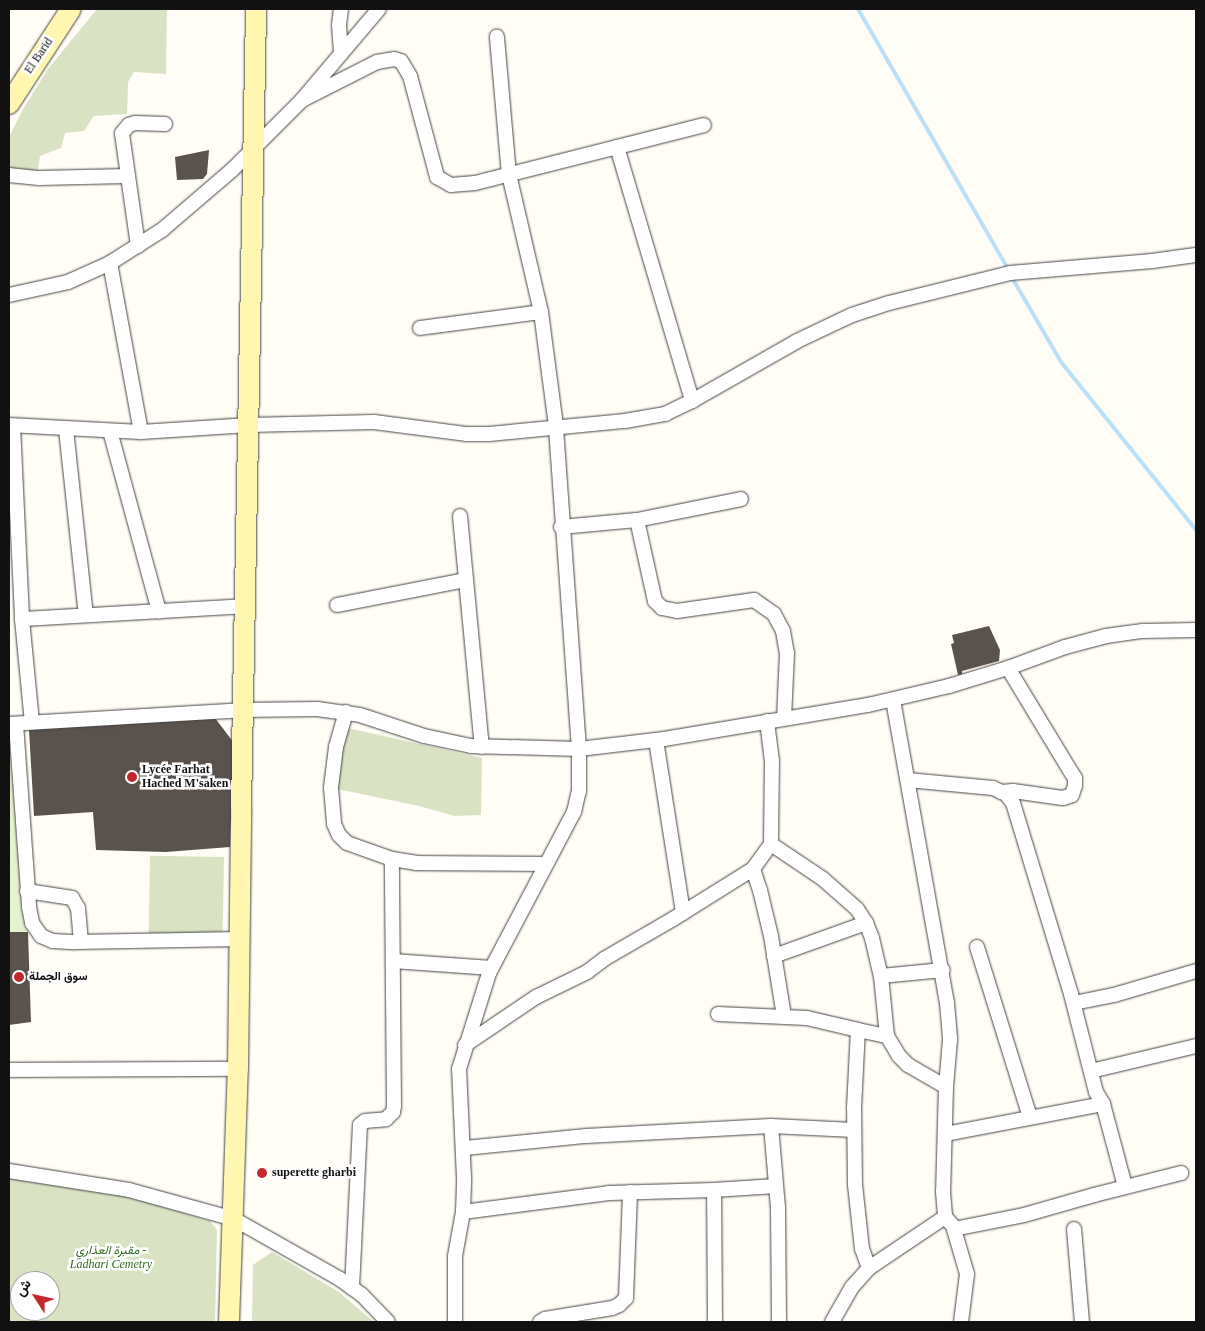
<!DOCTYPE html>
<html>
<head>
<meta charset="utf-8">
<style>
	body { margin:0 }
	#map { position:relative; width:1205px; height:1331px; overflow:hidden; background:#fffdf5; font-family:"Times New Roman",Vazirmatn,serif }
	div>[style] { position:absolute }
	.cemetery>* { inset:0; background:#d9e3c4; transform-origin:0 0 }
	.pitch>* { inset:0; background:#e6f2cf }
	.stream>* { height:4px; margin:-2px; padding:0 2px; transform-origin:2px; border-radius:2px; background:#b9e0f7 }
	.building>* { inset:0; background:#5a524d }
	.roads { filter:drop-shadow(0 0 1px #444) drop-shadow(0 0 1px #444) }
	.street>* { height:14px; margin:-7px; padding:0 7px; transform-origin:7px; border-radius:7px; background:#fff }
	.secondary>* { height:20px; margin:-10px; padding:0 10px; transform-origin:10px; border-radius:10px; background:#fff6b0 }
	.dots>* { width:14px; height:14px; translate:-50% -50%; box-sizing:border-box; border:2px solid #fff; border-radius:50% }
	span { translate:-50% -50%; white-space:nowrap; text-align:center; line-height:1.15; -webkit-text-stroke:5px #fff; paint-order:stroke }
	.street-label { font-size:12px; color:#111 }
	.poi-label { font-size:12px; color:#111; font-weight:700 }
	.left { translate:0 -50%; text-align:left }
	.park-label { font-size:12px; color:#2f6b1f; font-style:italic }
	.frame { position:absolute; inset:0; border:10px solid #111; pointer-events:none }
	.north { position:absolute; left:10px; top:1271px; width:50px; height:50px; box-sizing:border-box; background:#fff; border:1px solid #a0a0a0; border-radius:50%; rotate:305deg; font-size:14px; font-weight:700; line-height:20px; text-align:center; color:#111 }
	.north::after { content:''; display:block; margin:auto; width:18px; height:22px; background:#c4262e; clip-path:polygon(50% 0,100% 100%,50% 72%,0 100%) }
</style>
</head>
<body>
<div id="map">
	<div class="cemetery">
		<div style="clip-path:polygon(97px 9px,167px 9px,166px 74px,134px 72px,128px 82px,127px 114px,94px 116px,84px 131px,65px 133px,61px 148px,40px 156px,37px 176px,9px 169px,9px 137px,23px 109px,48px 69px)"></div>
		<div style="clip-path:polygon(348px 728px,482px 758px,481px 815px,455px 816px,419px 806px,337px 789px,339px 754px)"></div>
		<div style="left:224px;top:857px;width:78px;height:74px;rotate:91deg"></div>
		<div style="clip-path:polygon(evenodd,9px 1178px,110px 1191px,210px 1221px,217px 1230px,215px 1322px,9px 1322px,9px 1178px,20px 1281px,50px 1281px,50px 1311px,20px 1311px,20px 1281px)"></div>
		<div style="clip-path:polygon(272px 1252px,339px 1292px,374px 1322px,252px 1322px,253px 1265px)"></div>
	</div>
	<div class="pitch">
		<div style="clip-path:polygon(9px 738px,13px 738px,28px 932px,9px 932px)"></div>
	</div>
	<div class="stream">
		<div style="left:858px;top:9px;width:300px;rotate:60deg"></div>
		<div style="left:1011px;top:276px;width:99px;rotate:59.8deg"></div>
		<div style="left:1061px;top:362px;width:216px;rotate:51.2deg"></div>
	</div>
	<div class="building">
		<div style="clip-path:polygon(209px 150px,207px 174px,203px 179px,177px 180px,175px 157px)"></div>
		<div style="clip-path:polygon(989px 626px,1000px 650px,999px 661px,962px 671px,962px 674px,958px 675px,951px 644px,954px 643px,952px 635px)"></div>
		<div style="clip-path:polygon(215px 718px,234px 743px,230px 847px,166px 852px,96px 850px,93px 812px,34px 816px,29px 730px)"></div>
		<div style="clip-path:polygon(9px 932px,28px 932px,31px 1022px,9px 1025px)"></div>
	</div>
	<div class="roads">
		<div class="street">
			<div style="left:341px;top:53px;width:28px;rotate:-94deg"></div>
			<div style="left:339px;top:25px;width:16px;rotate:-83deg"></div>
			<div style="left:302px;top:100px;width:84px;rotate:-26.9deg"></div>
			<div style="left:377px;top:62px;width:17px;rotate:-10deg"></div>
			<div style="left:394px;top:59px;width:7px;rotate:16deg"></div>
			<div style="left:401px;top:61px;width:17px;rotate:59deg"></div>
			<div style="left:410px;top:76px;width:105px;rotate:75deg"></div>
			<div style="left:437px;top:177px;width:16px;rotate:30deg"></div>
			<div style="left:451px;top:185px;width:24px;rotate:-5deg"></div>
			<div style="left:475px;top:183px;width:236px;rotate:-14.2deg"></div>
			<div style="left:617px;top:147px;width:265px;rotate:73.5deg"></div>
			<div style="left:9px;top:175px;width:30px;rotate:6deg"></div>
			<div style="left:39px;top:178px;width:89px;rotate:-1.3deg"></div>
			<div style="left:138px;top:246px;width:114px;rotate:-98.1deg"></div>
			<div style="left:122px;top:133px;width:11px;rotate:-49deg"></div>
			<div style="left:129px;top:125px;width:6px;rotate:-18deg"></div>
			<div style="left:135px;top:123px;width:30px;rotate:2deg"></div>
			<div style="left:110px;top:263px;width:172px;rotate:79.6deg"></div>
			<div style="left:9px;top:295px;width:60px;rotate:-12.4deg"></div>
			<div style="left:68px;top:282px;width:46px;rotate:-24.3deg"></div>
			<div style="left:110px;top:263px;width:62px;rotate:-32.4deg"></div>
			<div style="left:162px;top:230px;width:92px;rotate:-40.6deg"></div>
			<div style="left:232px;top:170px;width:99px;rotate:-45deg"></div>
			<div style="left:302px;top:100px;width:119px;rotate:-49.8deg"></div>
			<div style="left:420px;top:328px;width:122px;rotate:-7.5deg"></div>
			<div style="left:9px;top:425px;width:132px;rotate:3deg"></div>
			<div style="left:141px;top:432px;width:108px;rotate:-3.7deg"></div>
			<div style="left:249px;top:425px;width:125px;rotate:-1.4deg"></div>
			<div style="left:374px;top:422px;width:94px;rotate:7.4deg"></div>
			<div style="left:467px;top:434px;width:22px"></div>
			<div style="left:489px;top:434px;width:137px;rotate:-5.5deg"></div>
			<div style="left:625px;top:421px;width:41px;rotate:-9.9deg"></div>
			<div style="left:665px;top:414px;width:30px;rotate:-26deg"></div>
			<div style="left:692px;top:401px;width:121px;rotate:-29.7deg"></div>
			<div style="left:797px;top:341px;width:61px;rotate:-25.3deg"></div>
			<div style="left:852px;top:315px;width:39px;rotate:-18deg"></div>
			<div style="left:889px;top:303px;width:125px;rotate:-13.9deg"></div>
			<div style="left:1010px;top:273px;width:143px;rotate:-4.8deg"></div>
			<div style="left:1152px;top:261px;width:44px;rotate:-7.8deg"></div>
			<div style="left:13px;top:426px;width:193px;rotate:87.3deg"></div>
			<div style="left:22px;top:619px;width:104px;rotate:84.5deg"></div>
			<div style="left:66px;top:429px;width:187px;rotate:83.9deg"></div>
			<div style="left:110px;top:431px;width:187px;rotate:74.8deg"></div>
			<div style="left:460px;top:516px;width:232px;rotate:84.6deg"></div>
			<div style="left:637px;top:520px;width:83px;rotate:77.5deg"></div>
			<div style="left:655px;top:601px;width:10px;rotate:45deg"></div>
			<div style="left:662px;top:608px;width:15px;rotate:11deg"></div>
			<div style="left:677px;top:611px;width:78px;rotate:-8.1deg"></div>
			<div style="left:754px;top:600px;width:24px;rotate:35deg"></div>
			<div style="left:774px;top:614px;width:19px;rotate:62deg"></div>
			<div style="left:783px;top:631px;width:22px;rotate:80deg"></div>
			<div style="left:787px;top:653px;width:65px;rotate:92.6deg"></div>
			<div style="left:561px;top:527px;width:76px;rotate:-5.3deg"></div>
			<div style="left:637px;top:520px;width:106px;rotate:-11.4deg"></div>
			<div style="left:337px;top:605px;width:131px;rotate:-11deg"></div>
			<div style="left:22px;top:619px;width:223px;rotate:-3.3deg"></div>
			<div style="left:893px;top:700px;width:308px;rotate:79.9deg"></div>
			<div style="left:947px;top:1003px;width:37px;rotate:85deg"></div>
			<div style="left:950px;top:1040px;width:47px;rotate:94.9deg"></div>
			<div style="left:946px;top:1087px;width:105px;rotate:91.6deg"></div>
			<div style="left:943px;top:1192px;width:25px;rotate:85deg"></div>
			<div style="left:945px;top:1217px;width:12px;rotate:48deg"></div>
			<div style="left:953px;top:1226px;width:50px;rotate:73.7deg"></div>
			<div style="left:967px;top:1274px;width:48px;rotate:97.1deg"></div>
			<div style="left:346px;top:712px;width:36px;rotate:106deg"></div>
			<div style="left:336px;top:747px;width:41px;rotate:97deg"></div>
			<div style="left:331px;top:788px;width:36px;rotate:85deg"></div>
			<div style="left:334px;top:824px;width:12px;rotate:66deg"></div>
			<div style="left:339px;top:835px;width:11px;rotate:45deg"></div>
			<div style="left:347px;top:843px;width:48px;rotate:19.6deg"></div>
			<div style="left:392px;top:859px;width:24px;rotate:9deg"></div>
			<div style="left:416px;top:863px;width:130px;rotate:0.4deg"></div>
			<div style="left:767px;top:721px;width:39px;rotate:83deg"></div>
			<div style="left:772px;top:760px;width:84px;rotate:90.7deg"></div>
			<div style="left:771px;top:844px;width:31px;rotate:126deg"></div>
			<div style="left:753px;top:869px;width:22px;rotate:72deg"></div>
			<div style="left:760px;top:890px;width:47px;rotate:76.6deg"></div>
			<div style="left:771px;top:936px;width:81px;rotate:80.8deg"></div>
			<div style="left:9px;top:724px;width:233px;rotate:-3.4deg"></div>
			<div style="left:242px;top:710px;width:75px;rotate:-0.8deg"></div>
			<div style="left:317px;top:709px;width:43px;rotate:7.9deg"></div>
			<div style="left:360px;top:715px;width:67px;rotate:18.2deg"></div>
			<div style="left:424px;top:736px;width:48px;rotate:12deg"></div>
			<div style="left:471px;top:746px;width:108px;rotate:1.6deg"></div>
			<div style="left:579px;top:749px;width:86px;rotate:-6.7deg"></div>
			<div style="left:664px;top:739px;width:207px;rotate:-9.5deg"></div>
			<div style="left:868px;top:705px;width:83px;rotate:-13.2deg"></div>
			<div style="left:949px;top:686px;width:62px;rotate:-17deg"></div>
			<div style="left:1008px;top:668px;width:61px;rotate:-20.2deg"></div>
			<div style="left:1065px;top:647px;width:42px;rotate:-15deg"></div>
			<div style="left:1106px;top:636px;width:37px;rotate:-8deg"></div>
			<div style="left:1143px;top:631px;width:53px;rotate:-1.1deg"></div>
			<div style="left:16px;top:724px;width:183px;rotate:85.9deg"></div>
			<div style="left:29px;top:907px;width:16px;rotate:79deg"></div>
			<div style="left:32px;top:923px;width:16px;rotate:55deg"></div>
			<div style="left:41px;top:936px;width:13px;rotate:23deg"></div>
			<div style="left:53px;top:941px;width:22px;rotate:3deg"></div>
			<div style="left:75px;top:942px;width:165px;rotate:-1deg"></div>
			<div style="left:656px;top:740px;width:175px;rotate:81.1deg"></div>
			<div style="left:908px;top:780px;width:85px;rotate:5.4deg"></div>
			<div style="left:993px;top:788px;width:14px;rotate:25deg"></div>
			<div style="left:1006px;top:794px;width:11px;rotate:52deg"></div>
			<div style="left:1013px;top:803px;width:200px;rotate:73.1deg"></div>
			<div style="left:1071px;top:994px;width:101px;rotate:75.7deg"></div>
			<div style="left:1096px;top:1092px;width:14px;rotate:60deg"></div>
			<div style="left:1103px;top:1104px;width:85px;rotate:75deg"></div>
			<div style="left:1001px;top:792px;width:12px;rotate:-5deg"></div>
			<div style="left:1013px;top:791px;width:50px;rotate:8deg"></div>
			<div style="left:1063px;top:798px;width:9px;rotate:-18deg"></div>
			<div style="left:1072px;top:795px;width:10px;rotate:-73deg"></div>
			<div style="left:1075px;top:785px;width:7px;rotate:-90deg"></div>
			<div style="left:1075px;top:778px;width:7px;rotate:-124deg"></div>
			<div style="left:1071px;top:772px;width:122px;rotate:-121.2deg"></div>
			<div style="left:771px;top:844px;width:63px;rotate:33.9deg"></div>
			<div style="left:823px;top:879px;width:45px;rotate:41.4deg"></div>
			<div style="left:857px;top:909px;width:17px;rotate:57deg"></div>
			<div style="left:866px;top:923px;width:16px;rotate:68deg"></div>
			<div style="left:872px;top:938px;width:39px;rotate:77deg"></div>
			<div style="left:881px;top:976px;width:60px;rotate:84.3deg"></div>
			<div style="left:27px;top:891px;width:46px;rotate:8.8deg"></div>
			<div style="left:72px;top:898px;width:12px;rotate:59deg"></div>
			<div style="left:78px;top:908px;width:34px;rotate:85deg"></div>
			<div style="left:977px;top:947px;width:178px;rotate:72.7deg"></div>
			<div style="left:774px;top:956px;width:98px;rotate:-19.7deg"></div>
			<div style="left:393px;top:961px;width:99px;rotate:4deg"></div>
			<div style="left:881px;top:976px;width:62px;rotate:-5.5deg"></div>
			<div style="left:1074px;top:1003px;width:41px;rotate:-11.3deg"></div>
			<div style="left:1114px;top:995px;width:85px;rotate:-16.3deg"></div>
			<div style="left:718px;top:1014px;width:89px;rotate:2.6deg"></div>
			<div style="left:807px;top:1018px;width:52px;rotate:13.2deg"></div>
			<div style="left:465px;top:1045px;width:86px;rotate:-34.1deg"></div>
			<div style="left:536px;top:997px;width:57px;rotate:-26.1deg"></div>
			<div style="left:587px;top:972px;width:21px;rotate:-37deg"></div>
			<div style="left:604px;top:959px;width:80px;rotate:-30.1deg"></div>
			<div style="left:673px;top:919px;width:94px;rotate:-32deg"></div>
			<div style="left:9px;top:1070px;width:229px;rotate:-0.3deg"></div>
			<div style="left:1091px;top:1071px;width:108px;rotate:-13.4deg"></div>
			<div style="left:771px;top:1126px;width:81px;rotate:85.1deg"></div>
			<div style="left:778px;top:1207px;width:115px;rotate:89.5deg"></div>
			<div style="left:945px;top:1134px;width:161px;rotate:-10.8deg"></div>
			<div style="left:465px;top:1148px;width:122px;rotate:-5.7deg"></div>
			<div style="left:586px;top:1136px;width:185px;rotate:-3.1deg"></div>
			<div style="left:771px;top:1126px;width:83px;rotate:2.8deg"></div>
			<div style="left:9px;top:1171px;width:121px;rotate:9deg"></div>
			<div style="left:129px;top:1190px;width:109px;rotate:15.4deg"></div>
			<div style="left:234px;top:1219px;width:122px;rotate:29.5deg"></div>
			<div style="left:340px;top:1279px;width:27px;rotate:36deg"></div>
			<div style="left:362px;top:1295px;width:37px;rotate:46deg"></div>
			<div style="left:463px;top:1212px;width:147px;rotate:-7.4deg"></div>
			<div style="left:609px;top:1193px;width:105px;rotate:-1.6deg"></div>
			<div style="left:954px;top:1229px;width:71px;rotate:-11.3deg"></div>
			<div style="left:1024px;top:1215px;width:73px;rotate:-15.9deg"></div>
			<div style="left:1094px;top:1195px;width:90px;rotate:-14.2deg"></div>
			<div style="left:1074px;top:1229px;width:93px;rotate:85.1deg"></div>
			<div style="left:869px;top:1268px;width:20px;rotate:-110deg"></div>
			<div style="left:862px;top:1249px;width:64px;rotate:-96.2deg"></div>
			<div style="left:855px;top:1185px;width:77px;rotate:-90.7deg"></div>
			<div style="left:854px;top:1108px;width:78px;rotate:-87.1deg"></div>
			<div style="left:858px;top:1030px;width:30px;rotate:12deg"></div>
			<div style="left:887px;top:1036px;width:23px;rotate:59deg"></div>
			<div style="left:899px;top:1056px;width:13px;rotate:45deg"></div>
			<div style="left:908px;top:1065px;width:44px;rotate:30.1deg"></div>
			<div style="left:352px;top:1288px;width:163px;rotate:-87.2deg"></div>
			<div style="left:360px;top:1125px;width:6px;rotate:-39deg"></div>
			<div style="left:365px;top:1121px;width:21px;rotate:-5deg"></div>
			<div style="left:386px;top:1119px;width:10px;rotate:-45deg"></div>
			<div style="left:393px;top:1112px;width:6px;rotate:-81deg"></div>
			<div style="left:394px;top:1106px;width:247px;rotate:-90.5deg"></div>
			<div style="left:455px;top:1322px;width:66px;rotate:-90deg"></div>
			<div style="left:455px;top:1256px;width:45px;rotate:-79.7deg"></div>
			<div style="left:463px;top:1212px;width:34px;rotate:-88deg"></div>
			<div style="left:464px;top:1178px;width:109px;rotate:-92.6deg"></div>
			<div style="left:459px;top:1069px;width:101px;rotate:-72.6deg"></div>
			<div style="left:489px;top:973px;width:182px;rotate:-62.2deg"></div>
			<div style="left:574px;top:812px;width:22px;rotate:-77deg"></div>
			<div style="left:579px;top:791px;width:42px;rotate:-90deg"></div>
			<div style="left:579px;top:749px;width:324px;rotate:-94.1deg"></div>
			<div style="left:556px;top:426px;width:115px;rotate:-97.5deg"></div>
			<div style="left:541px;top:312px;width:141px;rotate:-103.1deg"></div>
			<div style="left:509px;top:175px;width:139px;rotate:-95deg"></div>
			<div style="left:540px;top:1322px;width:6px;rotate:-31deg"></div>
			<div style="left:545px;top:1319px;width:68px;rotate:-9.3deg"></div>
			<div style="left:612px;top:1308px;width:8px;rotate:-23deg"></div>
			<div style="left:619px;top:1305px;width:10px;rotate:-45deg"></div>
			<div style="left:626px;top:1298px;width:106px;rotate:-87.8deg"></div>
			<div style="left:715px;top:1322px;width:132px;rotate:-90.4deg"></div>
			<div style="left:714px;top:1190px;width:62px;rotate:-3.7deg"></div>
			<div style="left:832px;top:1322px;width:40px;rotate:-60.3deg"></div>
			<div style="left:852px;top:1287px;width:25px;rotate:-48deg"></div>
			<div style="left:869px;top:1268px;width:92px;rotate:-33.9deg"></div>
		</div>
		<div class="secondary">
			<div style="left:9px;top:104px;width:113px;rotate:-56.9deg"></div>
			<div style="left:229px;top:1322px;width:253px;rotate:-88deg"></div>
			<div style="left:238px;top:1069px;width:262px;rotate:-89.3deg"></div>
			<div style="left:241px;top:807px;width:798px;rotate:-88.92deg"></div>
		</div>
	</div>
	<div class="dots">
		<div style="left:132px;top:777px;background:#c4262e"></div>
		<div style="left:19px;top:977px;background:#c4262e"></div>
		<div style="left:262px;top:1173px;background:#c4262e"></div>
	</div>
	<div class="street-label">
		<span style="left:39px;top:56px;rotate:-56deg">El Barid</span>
	</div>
	<div class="poi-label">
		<span class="left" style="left:142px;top:777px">Lycée Farhat<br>Hached M'saken</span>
		<span class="left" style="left:29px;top:977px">سوق الجملة</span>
		<span class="left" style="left:272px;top:1173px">superette gharbi</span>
	</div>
	<div class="park-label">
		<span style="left:111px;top:1258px">مقبرة العذاري -<br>Ladhari Cemetry</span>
	</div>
	<div class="frame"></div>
	<div class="north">ش</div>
</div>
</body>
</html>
